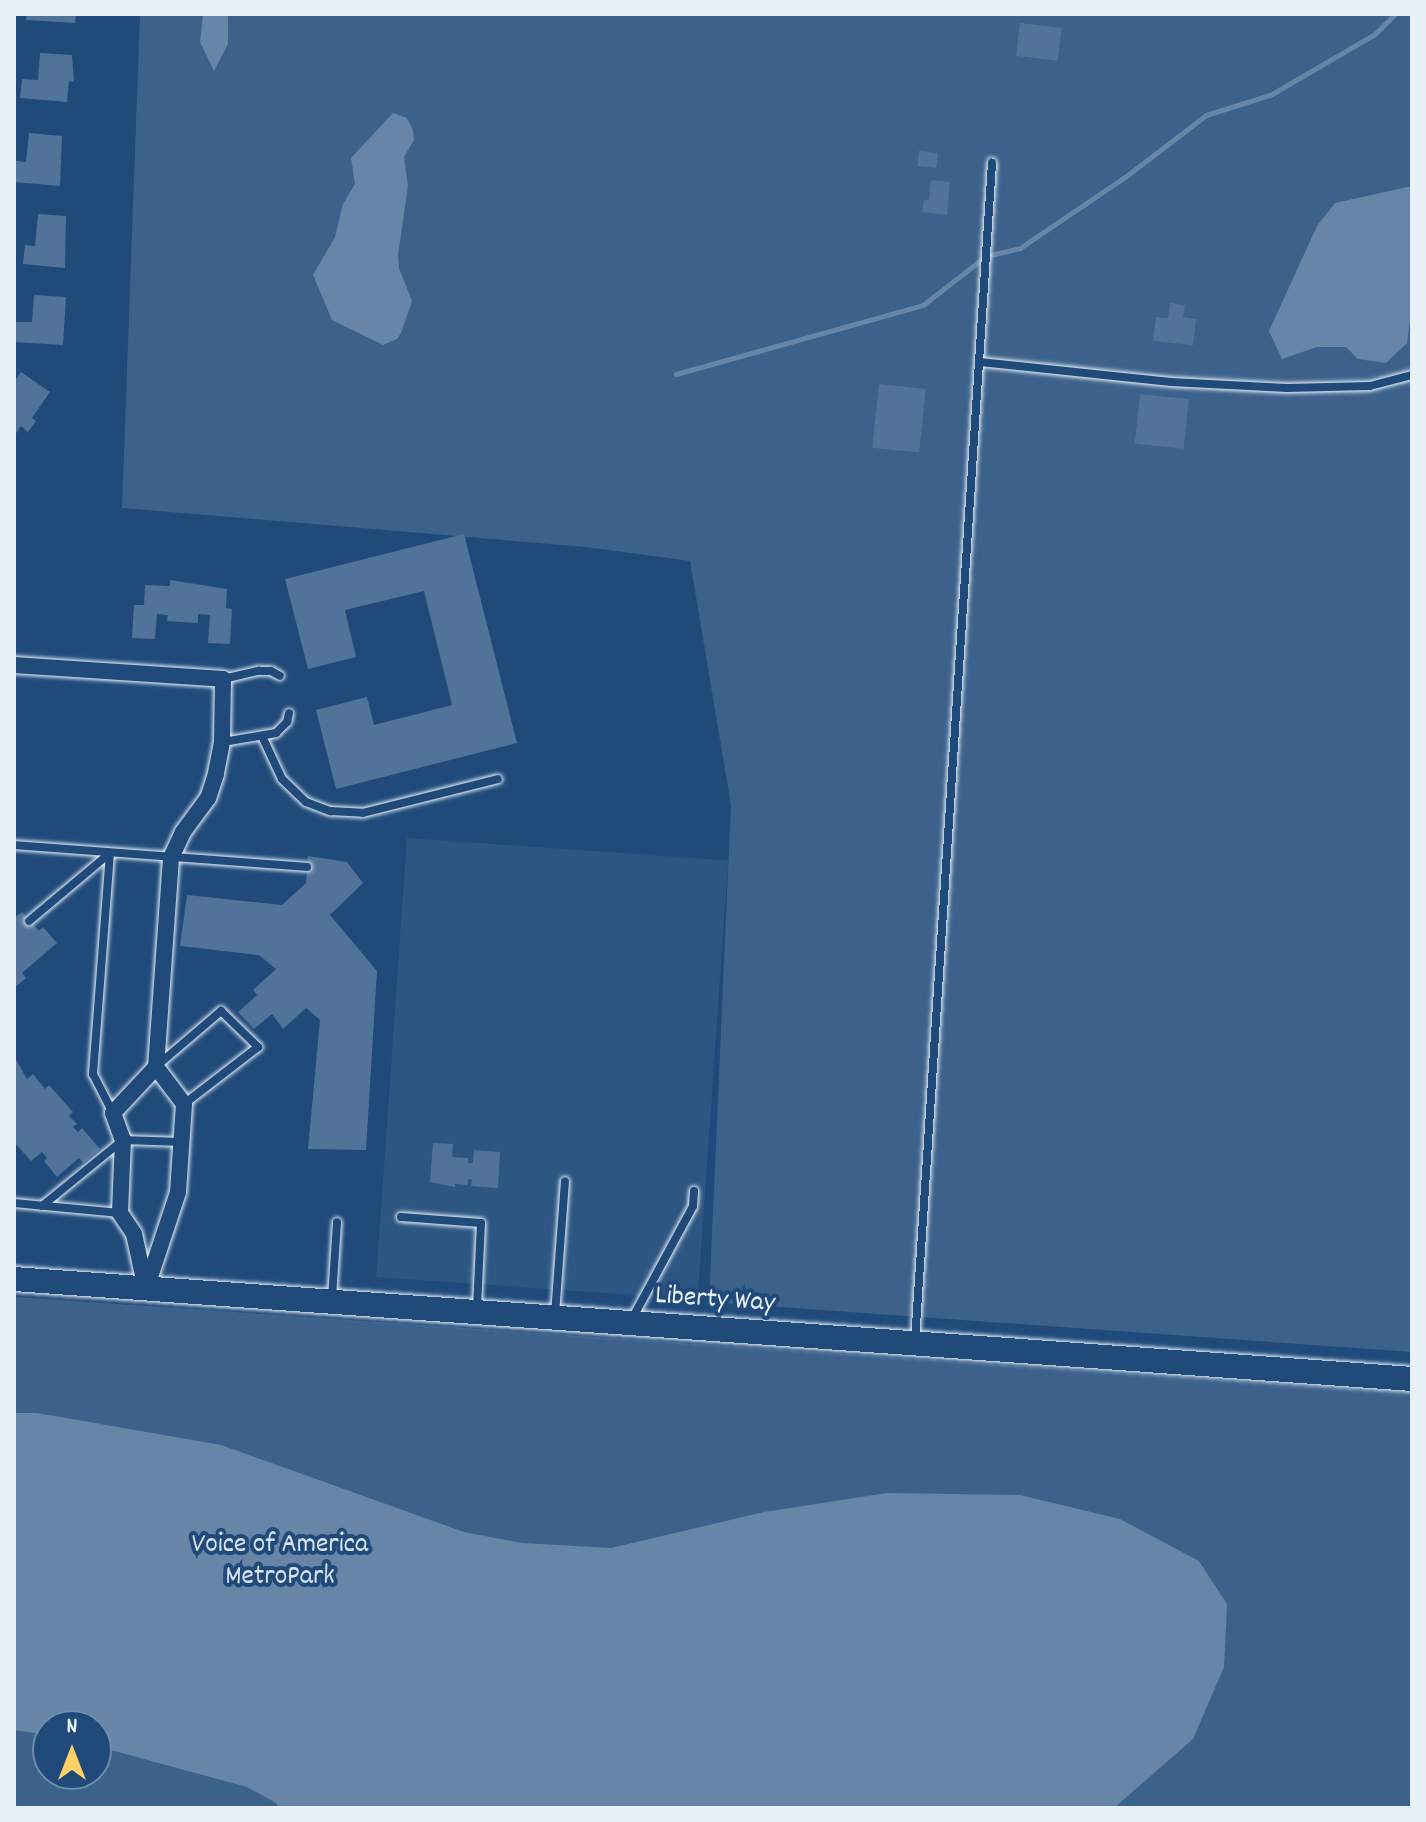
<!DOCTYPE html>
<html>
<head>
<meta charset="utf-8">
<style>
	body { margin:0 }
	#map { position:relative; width:1426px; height:1822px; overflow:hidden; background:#1f4a7a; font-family:Dekko,sans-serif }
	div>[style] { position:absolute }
	.built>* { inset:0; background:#2e5683; transform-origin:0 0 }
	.green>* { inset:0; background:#3c628c }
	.water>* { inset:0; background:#6685a7 }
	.stream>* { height:5px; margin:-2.5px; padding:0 2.5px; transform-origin:2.5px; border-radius:2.5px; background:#6685a7 }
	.building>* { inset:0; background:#517399; transform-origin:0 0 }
	.roads { filter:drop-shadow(0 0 2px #e8f1f8) drop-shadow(0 0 2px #e8f1f8) }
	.service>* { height:8px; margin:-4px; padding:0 4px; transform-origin:4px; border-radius:4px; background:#1f4a7a }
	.minor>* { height:16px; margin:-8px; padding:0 8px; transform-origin:8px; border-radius:8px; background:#1f4a7a }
	.secondary>* { height:24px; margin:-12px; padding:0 12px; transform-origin:12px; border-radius:12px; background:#1f4a7a }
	span { translate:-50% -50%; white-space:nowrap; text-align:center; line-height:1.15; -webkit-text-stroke:8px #1f4a7a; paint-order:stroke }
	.street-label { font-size:28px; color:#e8f1f8 }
	.park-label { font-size:28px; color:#d7e3ed }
	.frame { position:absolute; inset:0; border:16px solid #e8f1f8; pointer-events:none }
	.north { position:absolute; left:32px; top:1710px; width:80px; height:80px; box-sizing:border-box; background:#1f4a7a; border:2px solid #6f8dac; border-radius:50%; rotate:0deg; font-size:22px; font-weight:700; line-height:32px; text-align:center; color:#e8f1f8 }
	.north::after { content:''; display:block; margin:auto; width:28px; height:36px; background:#ffd166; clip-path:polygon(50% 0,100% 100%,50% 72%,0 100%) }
</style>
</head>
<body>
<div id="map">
	<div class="built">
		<div style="left:407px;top:838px;width:322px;height:440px;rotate:4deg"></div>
	</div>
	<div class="green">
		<div style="clip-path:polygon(140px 14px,1412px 14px,1412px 1352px,709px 1302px,731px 805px,690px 561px,586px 547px,122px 508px)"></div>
		<div style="clip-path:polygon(evenodd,14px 1297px,1412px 1393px,1412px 1808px,14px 1808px,14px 1297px,48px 1726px,96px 1726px,96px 1774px,48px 1774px,48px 1726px)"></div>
	</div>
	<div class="water">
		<div style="clip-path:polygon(203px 14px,227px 14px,228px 18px,228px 44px,214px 71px,200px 42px)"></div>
		<div style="clip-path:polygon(393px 113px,407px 118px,413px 130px,414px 140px,404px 157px,408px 186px,398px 255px,399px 268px,412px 301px,401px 333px,397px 339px,383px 345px,332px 320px,313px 275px,335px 237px,343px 204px,355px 184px,351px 158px)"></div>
		<div style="clip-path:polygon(1412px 186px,1412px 305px,1407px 343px,1386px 363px,1358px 359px,1346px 347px,1317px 347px,1282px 359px,1269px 331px,1317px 226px,1335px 203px)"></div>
		<div style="clip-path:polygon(14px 1413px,37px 1413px,221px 1445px,464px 1532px,522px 1543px,611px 1548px,764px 1512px,887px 1493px,1020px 1495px,1120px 1519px,1199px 1561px,1227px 1604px,1224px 1667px,1193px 1739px,1114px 1808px,279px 1808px,276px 1803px,247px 1787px,96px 1746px,96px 1726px,48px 1726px,48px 1735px,14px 1730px)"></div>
	</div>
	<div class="stream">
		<div style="left:676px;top:374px;width:256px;rotate:-15.6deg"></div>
		<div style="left:923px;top:305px;width:80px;rotate:-37.9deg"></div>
		<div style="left:986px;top:256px;width:35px;rotate:-13deg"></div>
		<div style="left:1020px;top:248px;width:127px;rotate:-34.1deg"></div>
		<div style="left:1125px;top:177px;width:102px;rotate:-37.4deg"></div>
		<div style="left:1206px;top:115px;width:67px;rotate:-17.4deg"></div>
		<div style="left:1270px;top:95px;width:121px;rotate:-30.2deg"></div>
		<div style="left:1375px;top:34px;width:28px;rotate:-45deg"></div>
	</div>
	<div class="building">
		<div style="clip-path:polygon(27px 14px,76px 14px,75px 23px,26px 20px)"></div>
		<div style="left:1020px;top:23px;width:42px;height:33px;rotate:7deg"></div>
		<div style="clip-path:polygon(40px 53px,72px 55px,74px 82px,69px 81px,67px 102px,20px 98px,22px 79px,38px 80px)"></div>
		<div style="clip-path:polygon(29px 133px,62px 136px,60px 186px,14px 182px,16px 161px,26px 162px)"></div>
		<div style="left:919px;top:151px;width:19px;height:15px;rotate:6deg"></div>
		<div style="clip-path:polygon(931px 180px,950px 182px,947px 215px,922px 212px,924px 200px,929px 200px)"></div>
		<div style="clip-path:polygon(38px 214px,66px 216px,65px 268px,23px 264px,25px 245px,35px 246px)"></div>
		<div style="clip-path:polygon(34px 295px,66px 297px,63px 345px,14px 342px,15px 322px,32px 322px)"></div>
		<div style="clip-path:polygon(1170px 303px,1185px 305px,1183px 317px,1196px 319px,1193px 345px,1153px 341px,1156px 317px,1168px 318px)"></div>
		<div style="clip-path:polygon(21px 372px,50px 392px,32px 418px,36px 421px,28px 432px,21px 426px,14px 436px,14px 382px)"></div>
		<div style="left:879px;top:384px;width:47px;height:64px;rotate:6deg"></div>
		<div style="left:1140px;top:394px;width:49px;height:50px;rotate:6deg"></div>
		<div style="clip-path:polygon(464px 534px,517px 743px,336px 789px,316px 710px,367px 697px,374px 725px,452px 705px,424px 591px,345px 610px,356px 657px,308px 669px,285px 579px)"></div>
		<div style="clip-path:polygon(170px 580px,227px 589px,226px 608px,232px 609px,230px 644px,208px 643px,210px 615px,198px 614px,198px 623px,167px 621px,168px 615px,157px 614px,155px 639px,132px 638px,134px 605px,144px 605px,145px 585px,170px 586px)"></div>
		<div style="clip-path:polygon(308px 856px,347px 862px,363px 883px,330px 915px,377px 971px,366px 1150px,308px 1149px,320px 1020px,306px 1008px,283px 1029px,272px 1014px,254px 1029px,238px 1012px,257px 995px,253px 990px,276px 969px,259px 955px,180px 946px,187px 895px,282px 905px,306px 883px)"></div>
		<div style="clip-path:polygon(22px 912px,39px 931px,43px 927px,57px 943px,22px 973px,26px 978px,14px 988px,14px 918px)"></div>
		<div style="clip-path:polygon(14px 1056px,27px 1079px,33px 1074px,45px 1089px,49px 1085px,73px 1112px,69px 1116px,77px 1124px,73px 1127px,78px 1132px,82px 1128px,100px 1149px,83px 1163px,79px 1158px,57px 1177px,44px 1161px,47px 1158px,42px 1152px,31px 1161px,14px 1142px)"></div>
		<div style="clip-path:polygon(433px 1143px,453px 1144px,452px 1157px,468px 1158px,468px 1163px,473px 1163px,474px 1150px,500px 1152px,498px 1188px,471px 1186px,472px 1179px,468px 1179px,468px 1185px,455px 1184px,455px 1187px,430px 1182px)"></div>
	</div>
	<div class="roads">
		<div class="service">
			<div style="left:980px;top:362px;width:192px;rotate:6deg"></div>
			<div style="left:1171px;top:382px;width:116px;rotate:3deg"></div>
			<div style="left:1287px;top:388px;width:83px;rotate:-1.4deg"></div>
			<div style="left:1370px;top:386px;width:43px;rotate:-14.7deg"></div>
			<div style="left:223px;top:679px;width:37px;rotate:-13deg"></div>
			<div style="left:259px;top:671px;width:12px"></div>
			<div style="left:271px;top:671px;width:10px;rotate:29deg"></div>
			<div style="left:262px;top:736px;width:47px;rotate:65.1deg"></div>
			<div style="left:282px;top:779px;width:33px;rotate:44deg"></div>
			<div style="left:306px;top:802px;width:26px;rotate:21deg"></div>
			<div style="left:330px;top:811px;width:33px;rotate:3deg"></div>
			<div style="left:363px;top:813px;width:139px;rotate:-14.1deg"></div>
			<div style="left:223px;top:742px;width:54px;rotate:-9.6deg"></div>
			<div style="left:276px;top:733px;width:16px;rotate:-45deg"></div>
			<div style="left:287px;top:722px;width:9px;rotate:-77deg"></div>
			<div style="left:14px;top:845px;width:294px;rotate:4.3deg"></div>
			<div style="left:110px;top:853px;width:222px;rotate:94.4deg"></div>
			<div style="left:93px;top:1074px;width:44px;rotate:62.9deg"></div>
			<div style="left:29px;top:921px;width:106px;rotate:-40deg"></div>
			<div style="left:159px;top:1064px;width:82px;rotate:-40.5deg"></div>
			<div style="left:221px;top:1011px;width:52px;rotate:44.2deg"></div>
			<div style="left:258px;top:1047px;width:93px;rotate:142.4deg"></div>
			<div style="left:14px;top:1203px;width:106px;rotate:5.4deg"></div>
			<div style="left:42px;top:1206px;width:104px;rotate:-39.2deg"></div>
			<div style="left:123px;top:1140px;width:58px;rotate:2deg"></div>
			<div style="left:401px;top:1217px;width:80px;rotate:4.3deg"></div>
			<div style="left:481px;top:1223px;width:85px;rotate:92.7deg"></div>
			<div style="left:332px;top:1298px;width:76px;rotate:-86.2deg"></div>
			<div style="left:555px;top:1314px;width:133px;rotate:-85.7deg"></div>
			<div style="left:632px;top:1319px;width:128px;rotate:-61.6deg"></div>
			<div style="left:693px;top:1206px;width:15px;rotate:-86deg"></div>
			<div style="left:915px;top:1341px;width:1181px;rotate:-86.26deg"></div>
		</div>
		<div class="minor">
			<div style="left:14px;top:665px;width:209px;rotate:3.8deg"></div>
			<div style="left:223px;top:679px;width:63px;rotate:90.9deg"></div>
			<div style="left:222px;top:742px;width:33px;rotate:101deg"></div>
			<div style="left:216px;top:774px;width:25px;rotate:108deg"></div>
			<div style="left:208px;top:798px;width:42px;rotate:126.3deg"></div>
			<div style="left:183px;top:832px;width:29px;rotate:115deg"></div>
			<div style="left:171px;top:858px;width:210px;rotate:94.1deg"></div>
			<div style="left:156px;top:1067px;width:63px;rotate:133.1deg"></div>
			<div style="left:113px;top:1113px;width:29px;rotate:70deg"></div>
			<div style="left:123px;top:1140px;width:73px;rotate:92.4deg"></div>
			<div style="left:120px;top:1213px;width:25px;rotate:56deg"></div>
			<div style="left:134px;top:1234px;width:56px;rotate:77.7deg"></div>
			<div style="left:147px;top:1286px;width:99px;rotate:-71.7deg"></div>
			<div style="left:178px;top:1192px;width:88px;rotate:-86.1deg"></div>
			<div style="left:184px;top:1104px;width:46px;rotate:-127.1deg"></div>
		</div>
		<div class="secondary">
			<div style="left:14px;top:1279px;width:1402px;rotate:4.09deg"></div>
		</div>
	</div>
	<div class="street-label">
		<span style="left:715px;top:1301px;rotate:4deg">Liberty Way</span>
	</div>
	<div class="park-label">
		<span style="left:280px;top:1562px">Voice of America<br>MetroPark</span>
	</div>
	<div class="frame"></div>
	<div class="north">N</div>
</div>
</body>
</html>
